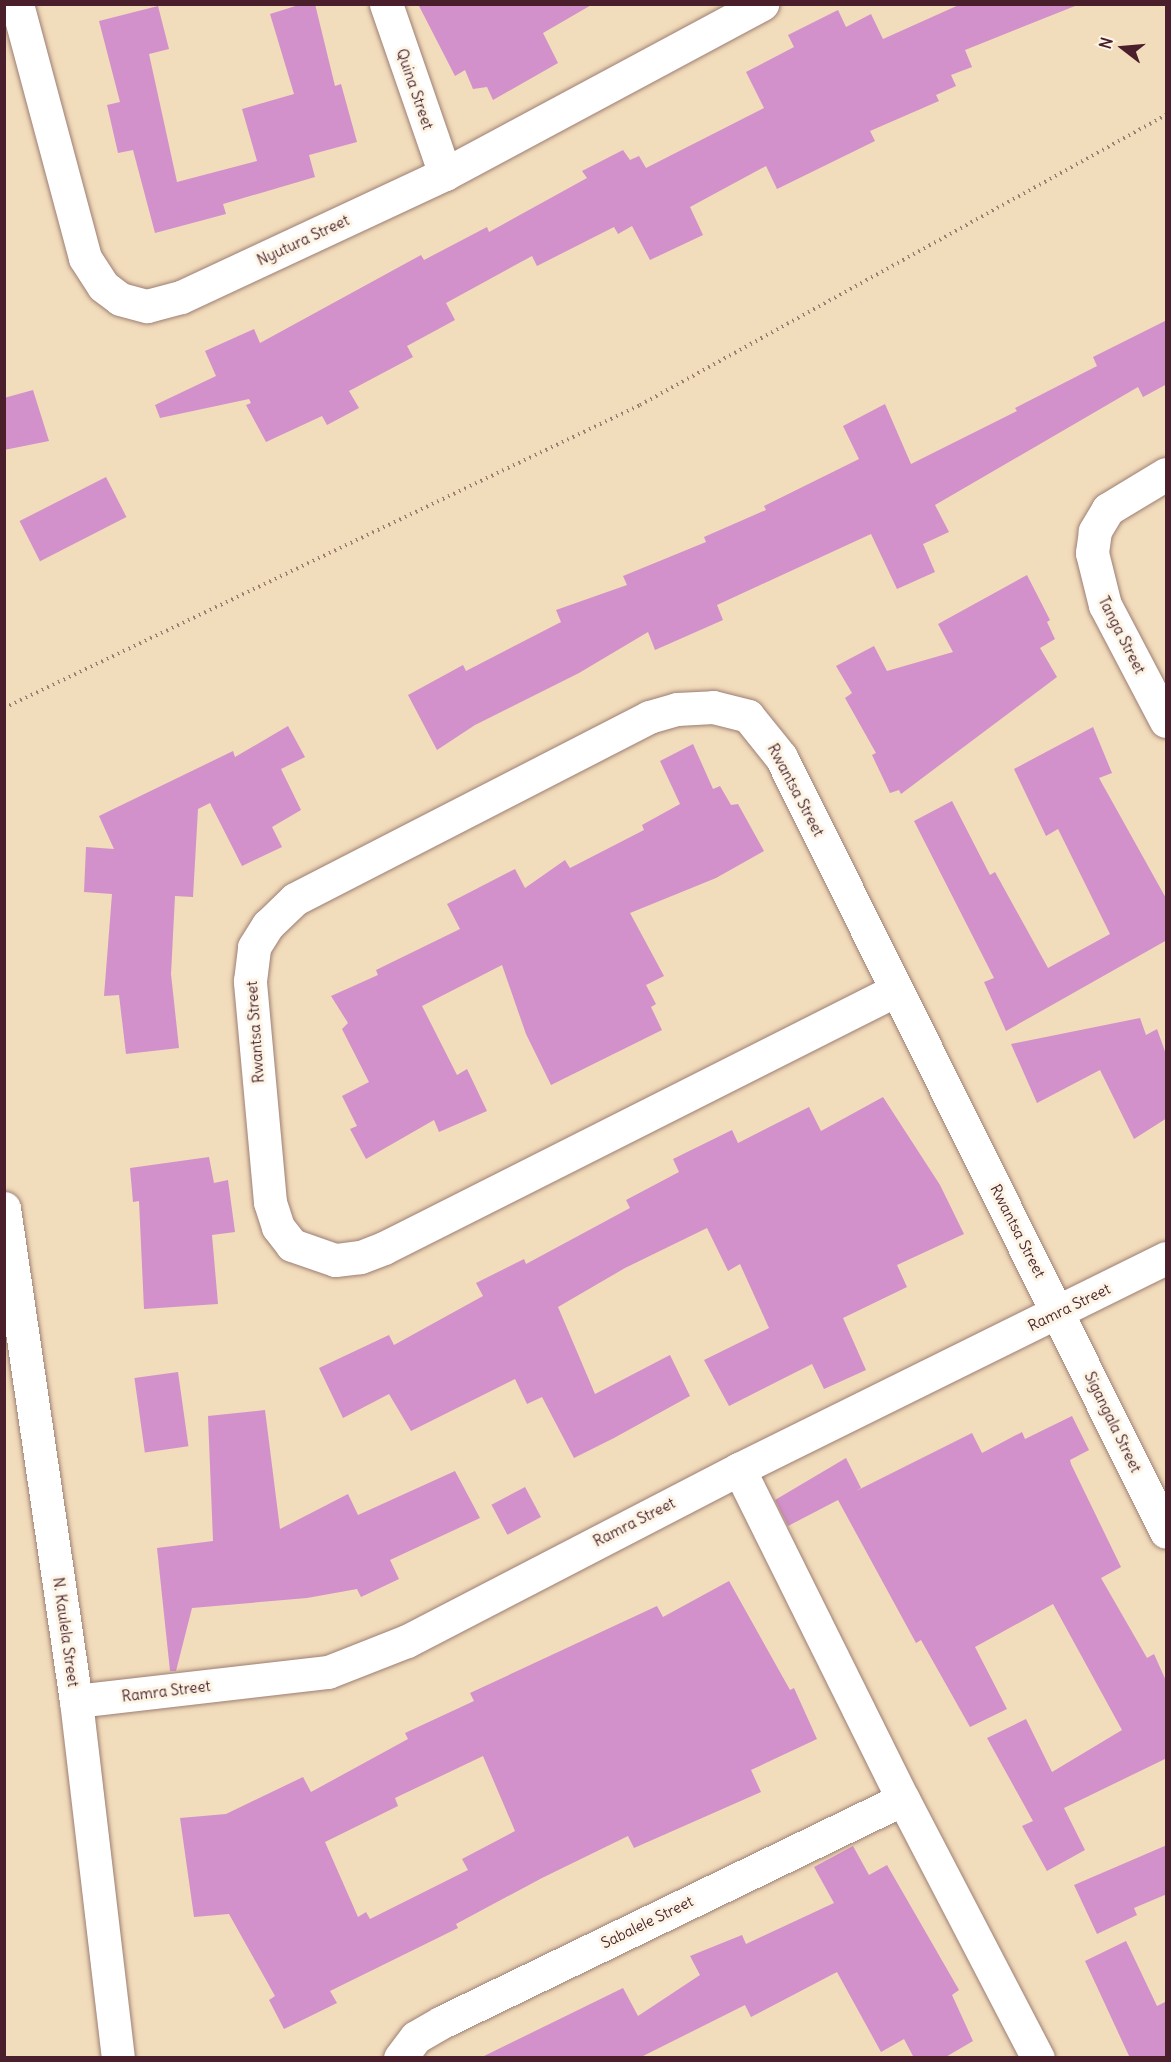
<!DOCTYPE html>
<html>
<head>
<meta charset="utf-8">
<style>
	body { margin:0 }
	#map { position:relative; width:1171px; height:2062px; overflow:hidden; background:#f1dcbb; font-family:Delius,sans-serif }
	div>[style] { position:absolute }
	.building>* { inset:0; background:#d291cb; transform-origin:0 0 }
	.path>* { height:4px; margin-top:-2px; transform-origin:0; background:repeating-linear-gradient(90deg,#9e7e73 0 1.5px,transparent 0 6px) }
	.roads { filter:drop-shadow(0 0 2px #9e7e73) drop-shadow(0 0 2px #9e7e73) }
	.minor>* { height:33px; margin:-16.5px; padding:0 16.5px; transform-origin:16.5px; border-radius:16.5px; background:#fff }
	span { translate:-50% -50%; white-space:nowrap; text-align:center; line-height:1.15; -webkit-text-stroke:6px #fcf5e5; paint-order:stroke }
	.street-label { font-size:15px; color:#4a1f2b }
	.frame { position:absolute; inset:0; border:6px solid #4a1f2b; pointer-events:none }
	.north { position:absolute; left:1093px; top:18px; width:60px; height:60px; -webkit-text-stroke:4px #fcf5e5; paint-order:stroke; rotate:286deg; font-size:16px; font-weight:700; line-height:24px; text-align:center; color:#4a1f2b }
	.north::after { content:''; display:block; margin:auto; width:21px; height:27px; background:#4a1f2b; clip-path:polygon(50% 0,100% 100%,50% 72%,0 100%) }
</style>
</head>
<body>
<div id="map">
	<div class="building">
		<div style="clip-path:polygon(302px 4px,315px 4px,335px 86px,341px 84px,357px 142px,309px 155px,315px 177px,223px 204px,226px 214px,155px 233px,133px 150px,118px 153px,107px 105px,120px 102px,99px 21px,158px 6px,169px 49px,149px 54px,177px 182px,257px 161px,242px 109px,294px 94px,270px 14px)"></div>
		<div style="clip-path:polygon(418px 4px,593px 4px,543px 33px,558px 63px,493px 100px,487px 87px,473px 89px,465px 70px,455px 76px)"></div>
		<div style="clip-path:polygon(961px 4px,1075px 6px,965px 50px,972px 67px,951px 75px,956px 86px,936px 95px,939px 101px,870px 131px,875px 141px,777px 189px,766px 166px,690px 207px,703px 235px,650px 260px,632px 226px,618px 234px,614px 227px,537px 266px,532px 256px,446px 303px,455px 320px,407px 346px,413px 357px,349px 391px,359px 408px,327px 425px,322px 416px,266px 442px,246px 405px,251px 403px,249px 399px,160px 418px,155px 405px,216px 376px,205px 351px,254px 329px,260px 343px,421px 255px,424px 260px,487px 227px,489px 232px,587px 178px,582px 171px,623px 150px,630px 160px,639px 156px,646px 168px,764px 108px,746px 72px,794px 47px,788px 35px,838px 10px,846px 27px,871px 14px,883px 39px)"></div>
		<div style="clip-path:polygon(1167px 320px,1167px 384px,1143px 397px,1138px 387px,935px 505px,949px 532px,923px 544px,935px 572px,897px 589px,871px 534px,717px 605px,723px 620px,655px 650px,648px 632px,579px 673px,475px 725px,437px 750px,408px 695px,463px 665px,466px 671px,561px 622px,556px 610px,627px 585px,623px 576px,706px 542px,704px 537px,766px 510px,764px 506px,859px 459px,843px 426px,885px 404px,911px 464px,1017px 411px,1015px 408px,1097px 366px,1093px 357px)"></div>
		<div style="clip-path:polygon(33px 390px,49px 441px,4px 450px,4px 398px)"></div>
		<div style="left:106px;top:477px;width:45px;height:97px;rotate:63deg"></div>
		<div style="clip-path:polygon(1027px 575px,1050px 620px,1047px 622px,1055px 639px,1040px 648px,1057px 677px,901px 794px,899px 790px,890px 793px,872px 755px,876px 753px,845px 698px,852px 693px,836px 666px,874px 646px,887px 671px,953px 652px,938px 624px)"></div>
		<div style="clip-path:polygon(288px 726px,305px 757px,281px 769px,301px 810px,272px 827px,282px 847px,242px 866px,210px 803px,198px 809px,193px 897px,175px 896px,171px 974px,179px 1048px,126px 1054px,119px 995px,104px 996px,112px 894px,84px 892px,86px 847px,114px 849px,99px 816px,233px 751px,235px 757px)"></div>
		<div style="clip-path:polygon(1093px 727px,1112px 773px,1099px 778px,1167px 900px,1167px 940px,1006px 1031px,984px 982px,994px 978px,914px 821px,952px 801px,990px 875px,995px 872px,1048px 968px,1110px 934px,1058px 829px,1046px 836px,1014px 769px)"></div>
		<div style="clip-path:polygon(693px 744px,713px 789px,720px 786px,731px 805px,738px 804px,764px 851px,716px 878px,630px 913px,664px 976px,646px 985px,656px 1004px,651px 1007px,662px 1030px,551px 1085px,526px 1034px,502px 965px,422px 1006px,457px 1075px,467px 1069px,487px 1111px,439px 1132px,434px 1120px,366px 1159px,350px 1129px,357px 1126px,342px 1096px,369px 1082px,342px 1029px,348px 1023px,331px 996px,378px 975px,376px 970px,460px 929px,447px 904px,515px 869px,525px 888px,565px 860px,570px 868px,644px 830px,642px 825px,680px 804px,660px 761px)"></div>
		<div style="clip-path:polygon(1140px 1018px,1146px 1035px,1157px 1029px,1167px 1057px,1167px 1118px,1134px 1139px,1100px 1070px,1037px 1103px,1011px 1044px)"></div>
		<div style="clip-path:polygon(883px 1097px,940px 1185px,964px 1234px,897px 1265px,907px 1287px,843px 1318px,866px 1370px,824px 1389px,812px 1364px,729px 1406px,704px 1360px,769px 1328px,740px 1264px,728px 1271px,707px 1228px,625px 1268px,558px 1307px,595px 1394px,670px 1355px,690px 1396px,614px 1438px,574px 1458px,542px 1397px,527px 1404px,515px 1379px,411px 1431px,389px 1394px,343px 1418px,319px 1368px,389px 1335px,394px 1345px,483px 1296px,476px 1283px,524px 1259px,526px 1264px,630px 1208px,626px 1200px,679px 1172px,673px 1159px,732px 1130px,738px 1143px,809px 1107px,821px 1131px)"></div>
		<div style="clip-path:polygon(209px 1157px,214px 1183px,228px 1180px,235px 1232px,212px 1235px,218px 1304px,144px 1309px,139px 1201px,133px 1202px,130px 1168px)"></div>
		<div style="left:178px;top:1372px;width:75px;height:44px;rotate:82deg"></div>
		<div style="clip-path:polygon(265px 1410px,280px 1529px,348px 1494px,358px 1515px,455px 1471px,480px 1518px,390px 1560px,399px 1579px,361px 1597px,357px 1589px,307px 1598px,192px 1608px,176px 1671px,170px 1671px,157px 1548px,213px 1541px,208px 1416px)"></div>
		<div style="clip-path:polygon(1072px 1416px,1089px 1450px,1070px 1460px,1071px 1464px,1121px 1567px,1101px 1578px,1147px 1658px,1154px 1654px,1167px 1683px,1167px 1758px,1064px 1808px,1085px 1850px,1047px 1871px,1022px 1826px,1033px 1821px,987px 1738px,1026px 1719px,1052px 1772px,1122px 1730px,1053px 1604px,975px 1647px,1007px 1709px,970px 1727px,921px 1640px,916px 1643px,838px 1500px,788px 1526px,775px 1500px,846px 1458px,861px 1488px,856px 1491px,972px 1433px,982px 1453px,1022px 1432px,1025px 1439px)"></div>
		<div style="left:525px;top:1487px;width:34px;height:38px;rotate:62deg"></div>
		<div style="clip-path:polygon(evenodd,729px 1581px,790px 1690px,794px 1688px,817px 1739px,751px 1770px,761px 1792px,634px 1848px,628px 1836px,542px 1878px,456px 1924px,458px 1928px,330px 1991px,337px 2003px,284px 2029px,269px 2000px,275px 1996px,229px 1914px,194px 1917px,180px 1818px,226px 1814px,303px 1777px,311px 1792px,408px 1739px,405px 1733px,474px 1701px,470px 1693px,657px 1606px,663px 1617px,729px 1581px,483px 1756px,515px 1831px,462px 1859px,468px 1870px,370px 1919px,366px 1912px,358px 1917px,325px 1842px,398px 1806px,395px 1798px,483px 1756px)"></div>
		<div style="clip-path:polygon(1167px 1845px,1167px 1894px,1134px 1908px,1137px 1915px,1097px 1934px,1074px 1885px)"></div>
		<div style="clip-path:polygon(853px 1846px,869px 1875px,887px 1865px,959px 1990px,952px 1995px,973px 2041px,944px 2058px,914px 2058px,904px 2039px,881px 2052px,837px 1972px,751px 2017px,745px 2005px,639px 2058px,480px 2058px,623px 1988px,638px 2016px,700px 1975px,690px 1956px,742px 1935px,746px 1944px,834px 1903px,814px 1867px)"></div>
		<div style="clip-path:polygon(1126px 1941px,1157px 2006px,1167px 2001px,1167px 2058px,1130px 2058px,1085px 1961px)"></div>
	</div>
	<div class="path">
		<div style="left:4px;top:708px;width:704px;rotate:-25.47deg"></div>
		<div style="left:640px;top:405px;width:601px;rotate:-28.87deg"></div>
	</div>
	<div class="roads">
		<div class="minor">
			<div style="left:17px;top:4px;width:263px;rotate:75deg"></div>
			<div style="left:85px;top:258px;width:33px;rotate:57deg"></div>
			<div style="left:103px;top:286px;width:21px;rotate:37deg"></div>
			<div style="left:120px;top:299px;width:28px;rotate:15deg"></div>
			<div style="left:147px;top:306px;width:35px;rotate:-15deg"></div>
			<div style="left:181px;top:297px;width:291px;rotate:-25deg"></div>
			<div style="left:445px;top:174px;width:360px;rotate:-28.2deg"></div>
			<div style="left:386px;top:4px;width:180px;rotate:70.9deg"></div>
			<div style="left:1166px;top:474px;width:68px;rotate:148.9deg"></div>
			<div style="left:1108px;top:509px;width:26px;rotate:121deg"></div>
			<div style="left:1095px;top:531px;width:22px;rotate:98deg"></div>
			<div style="left:1092px;top:553px;width:54px;rotate:76deg"></div>
			<div style="left:1105px;top:605px;width:131px;rotate:62.3deg"></div>
			<div style="left:896px;top:990px;width:573px;rotate:153.26deg"></div>
			<div style="left:384px;top:1248px;width:26px;rotate:159deg"></div>
			<div style="left:360px;top:1257px;width:25px;rotate:173deg"></div>
			<div style="left:335px;top:1260px;width:46px;rotate:-160.8deg"></div>
			<div style="left:292px;top:1245px;width:23px;rotate:-128deg"></div>
			<div style="left:278px;top:1227px;width:26px;rotate:-108deg"></div>
			<div style="left:270px;top:1202px;width:222px;rotate:-95.2deg"></div>
			<div style="left:250px;top:981px;width:34px;rotate:-83deg"></div>
			<div style="left:254px;top:947px;width:26px;rotate:-58deg"></div>
			<div style="left:268px;top:925px;width:37px;rotate:-44deg"></div>
			<div style="left:295px;top:899px;width:398px;rotate:-27.2deg"></div>
			<div style="left:649px;top:717px;width:29px;rotate:-16deg"></div>
			<div style="left:677px;top:709px;width:36px;rotate:-3deg"></div>
			<div style="left:713px;top:707px;width:36px;rotate:14deg"></div>
			<div style="left:748px;top:716px;width:53px;rotate:51.2deg"></div>
			<div style="left:781px;top:757px;width:865px;rotate:63.58deg"></div>
			<div style="left:4px;top:1208px;width:498px;rotate:81.7deg"></div>
			<div style="left:76px;top:1701px;width:359px;rotate:83.3deg"></div>
			<div style="left:739px;top:1469px;width:369px;rotate:63.6deg"></div>
			<div style="left:903px;top:1799px;width:292px;rotate:62.5deg"></div>
			<div style="left:76px;top:1701px;width:254px;rotate:-6.6deg"></div>
			<div style="left:328px;top:1672px;width:85px;rotate:-21.4deg"></div>
			<div style="left:407px;top:1641px;width:374px;rotate:-27.4deg"></div>
			<div style="left:739px;top:1469px;width:476px;rotate:-26.3deg"></div>
			<div style="left:400px;top:2058px;width:26px;rotate:-53deg"></div>
			<div style="left:416px;top:2037px;width:30px;rotate:-30deg"></div>
			<div style="left:442px;top:2022px;width:512px;rotate:-25.81deg"></div>
		</div>
	</div>
	<div class="street-label">
		<span style="left:415px;top:89px;rotate:71deg">Quina Street</span>
		<span style="left:303px;top:240px;rotate:-25deg">Nyutura Street</span>
		<span style="left:1122px;top:635px;rotate:63deg">Tanga Street</span>
		<span style="left:796px;top:790px;rotate:62deg">Rwantsa Street</span>
		<span style="left:255px;top:1032px;rotate:-94deg">Rwantsa Street</span>
		<span style="left:1018px;top:1231px;rotate:63deg">Rwantsa Street</span>
		<span style="left:1069px;top:1307px;rotate:-26deg">Ramra Street</span>
		<span style="left:1113px;top:1422px;rotate:64deg">Sigangala Street</span>
		<span style="left:634px;top:1522px;rotate:-27deg">Ramra Street</span>
		<span style="left:66px;top:1632px;rotate:82deg">N. Kaulela Street</span>
		<span style="left:166px;top:1691px;rotate:-7deg">Ramra Street</span>
		<span style="left:647px;top:1922px;rotate:-26deg">Sabalele Street</span>
	</div>
	<div class="frame"></div>
	<div class="north">N</div>
</div>
</body>
</html>
